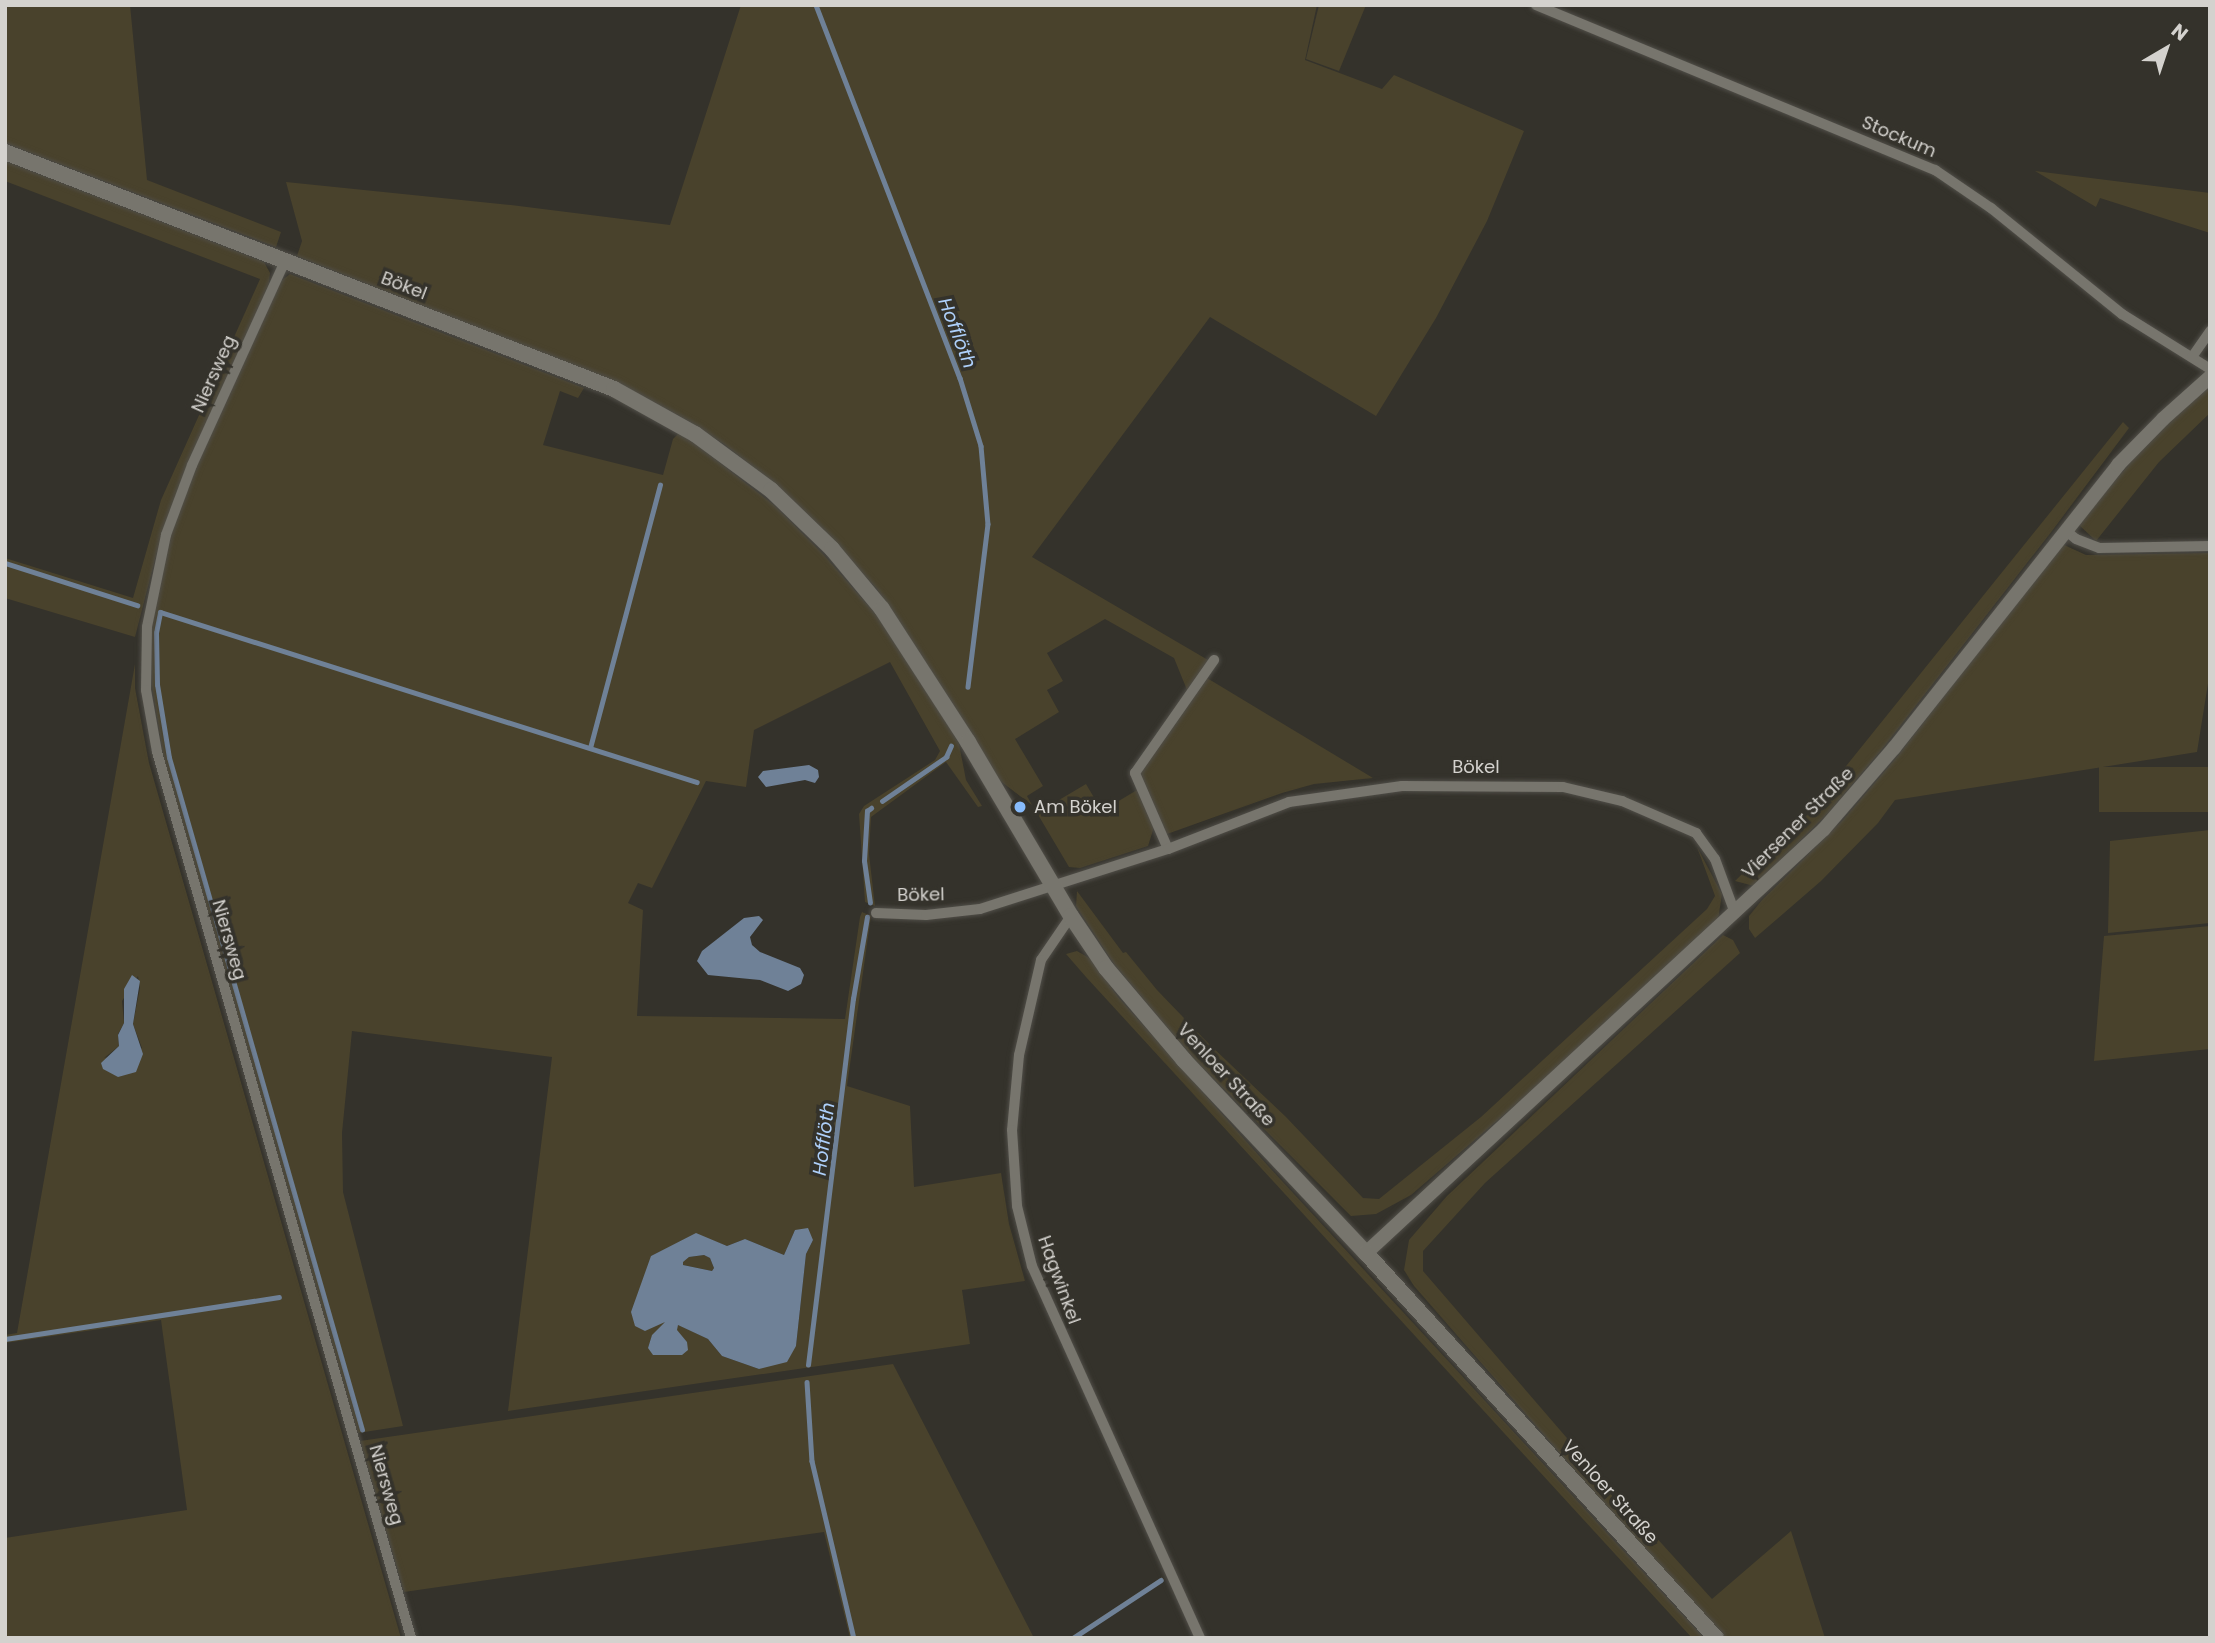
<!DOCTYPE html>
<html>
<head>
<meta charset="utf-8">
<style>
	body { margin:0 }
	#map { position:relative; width:2215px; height:1643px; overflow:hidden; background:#34322b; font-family:Poppins,sans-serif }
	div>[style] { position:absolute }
	.green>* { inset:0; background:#49422c; transform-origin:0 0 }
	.water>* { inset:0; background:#6f8197 }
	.stream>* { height:4.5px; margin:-2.25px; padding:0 2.25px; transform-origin:2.25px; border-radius:2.25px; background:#6f8197 }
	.roads { filter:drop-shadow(0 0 2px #504e48) drop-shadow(0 0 2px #504e48) }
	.minor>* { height:10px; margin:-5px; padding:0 5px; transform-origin:5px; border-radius:5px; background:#77756d }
	.tertiary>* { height:14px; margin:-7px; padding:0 7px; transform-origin:7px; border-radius:7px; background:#77756d }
	.secondary>* { height:16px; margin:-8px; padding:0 8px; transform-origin:8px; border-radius:8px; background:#77756d }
	.dots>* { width:19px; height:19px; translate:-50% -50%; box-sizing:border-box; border:4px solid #34322b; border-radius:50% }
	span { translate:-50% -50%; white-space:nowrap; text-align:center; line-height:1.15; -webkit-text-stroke:7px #34322b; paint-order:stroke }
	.street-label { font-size:18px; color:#d4d2ce }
	.poi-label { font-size:18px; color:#d4d2ce }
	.left { translate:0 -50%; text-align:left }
	.water-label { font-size:19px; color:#aed0fb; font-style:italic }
	.frame { position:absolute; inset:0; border:7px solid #d4d2ce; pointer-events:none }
	.north { position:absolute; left:2131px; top:14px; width:70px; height:70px; -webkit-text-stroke:5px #34322b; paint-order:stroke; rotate:39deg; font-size:19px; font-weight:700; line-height:28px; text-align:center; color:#d4d2ce }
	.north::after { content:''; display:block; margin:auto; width:24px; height:32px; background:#d4d2ce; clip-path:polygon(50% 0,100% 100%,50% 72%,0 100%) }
</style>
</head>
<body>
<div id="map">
	<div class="green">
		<div style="clip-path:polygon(5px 5px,130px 5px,147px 180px,281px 232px,276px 247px,5px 143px)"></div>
		<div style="clip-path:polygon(741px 5px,1317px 5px,1305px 60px,1382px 89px,1394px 75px,1524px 131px,1487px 221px,1436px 318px,1376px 416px,1210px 317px,1032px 557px,1208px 660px,1187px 690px,1174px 658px,1105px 619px,1047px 653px,1063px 681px,1047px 690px,1059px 712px,1015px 739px,1043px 786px,1027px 796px,1032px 805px,999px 780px,952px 702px,877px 589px,824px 530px,779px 487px,724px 444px,687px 420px,620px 384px,297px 256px,302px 241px,286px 182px,511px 205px,670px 225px)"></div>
		<div style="clip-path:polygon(1319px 5px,1366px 5px,1339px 71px,1306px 59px)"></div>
		<div style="clip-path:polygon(5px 161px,264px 262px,270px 273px,269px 283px,158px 548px,135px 637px,5px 598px,5px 558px,133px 598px,161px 500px,260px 279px,5px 181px)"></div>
		<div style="clip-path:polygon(2035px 171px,2210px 193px,2210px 233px,2100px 198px,2096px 207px)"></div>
		<div style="clip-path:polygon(evenodd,290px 274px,584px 388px,578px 398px,560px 391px,543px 445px,663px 475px,673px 439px,680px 432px,774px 505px,823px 554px,879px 618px,948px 725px,959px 744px,966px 780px,982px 806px,978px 807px,946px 762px,871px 817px,869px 854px,875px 906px,865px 902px,859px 814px,864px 806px,935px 760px,940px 751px,890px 662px,754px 730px,746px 787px,706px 781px,652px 888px,638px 883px,628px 903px,643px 910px,637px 1016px,845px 1019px,860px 917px,862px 912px,871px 916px,847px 1086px,910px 1106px,914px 1187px,1001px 1173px,1009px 1224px,1025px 1281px,962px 1290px,970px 1344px,508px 1411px,552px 1057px,352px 1031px,342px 1133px,343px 1192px,403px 1426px,358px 1433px,164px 759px,152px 686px,151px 633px,165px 545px,185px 491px,281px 281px,290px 274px,795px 1230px,813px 1240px,806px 1254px,796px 1346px,759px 1369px,722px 1356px,708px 1339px,677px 1324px,676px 1330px,687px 1342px,648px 1348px,652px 1336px,666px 1324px,651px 1256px,696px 1234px,727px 1246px,745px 1239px,784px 1255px,795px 1230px)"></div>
		<div style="clip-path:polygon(2210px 387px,2210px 413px,2159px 462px,2096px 541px,2078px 524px,2137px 455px,2175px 416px)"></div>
		<div style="clip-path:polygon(2123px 422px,2129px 428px,2052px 531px,1883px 748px,1828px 813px,1754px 886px,1735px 881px,1826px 791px)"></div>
		<div style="clip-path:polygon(2062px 544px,2086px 555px,2210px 553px,2210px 671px,2197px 752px,1895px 800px,1878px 823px,1821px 881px,1755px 938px,1749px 929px,1749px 916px,1762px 900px,1843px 820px,1896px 758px)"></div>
		<div style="clip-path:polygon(evenodd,135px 664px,135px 688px,149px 763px,401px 1638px,5px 1638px,5px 1538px,187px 1510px,161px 1320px,5px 1343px,5px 1335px,17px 1333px,135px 664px,138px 976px,140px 988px,133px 1024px,142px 1048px,104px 1058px,119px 1046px,118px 1034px,124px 1023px,122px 1001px,138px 976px)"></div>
		<div style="clip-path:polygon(1207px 678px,1373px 778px,1314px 784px,1282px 793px,1167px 834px,1140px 774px)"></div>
		<div style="left:2210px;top:767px;width:45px;height:111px;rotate:90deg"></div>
		<div style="clip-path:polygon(1086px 784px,1102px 811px,1137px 790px,1154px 827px,1148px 846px,1080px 868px,1069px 867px,1037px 813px)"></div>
		<div style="clip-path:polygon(2210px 830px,2210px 923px,2108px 933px,2110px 841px)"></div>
		<div style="clip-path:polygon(1697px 847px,1722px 894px,1718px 920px,1586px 1044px,1411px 1195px,1376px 1214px,1351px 1216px,1194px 1059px,1114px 964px,1076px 906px,1077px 891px,1123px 953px,1126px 952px,1157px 990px,1209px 1044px,1286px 1117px,1363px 1198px,1379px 1199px,1481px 1117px,1707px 909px,1715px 896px)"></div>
		<div style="clip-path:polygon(2210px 926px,2210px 1049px,2094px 1061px,2104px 936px)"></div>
		<div style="clip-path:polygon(1723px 935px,1733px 940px,1740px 953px,1485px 1183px,1423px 1251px,1423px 1271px,1585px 1459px,1712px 1599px,1791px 1531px,1825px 1638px,1726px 1638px,1592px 1490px,1414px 1286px,1404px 1270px,1409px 1240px,1447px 1196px)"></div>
		<div style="clip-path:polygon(1077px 951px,1091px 959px,1118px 997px,1270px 1168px,1704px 1638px,1692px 1638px,1086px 977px,1066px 954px)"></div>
		<div style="clip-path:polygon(704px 1255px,710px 1258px,714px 1268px,712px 1271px,683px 1265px,682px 1262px,689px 1257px)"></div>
		<div style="clip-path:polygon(893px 1364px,1034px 1638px,850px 1638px,824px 1532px,404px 1592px,360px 1441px)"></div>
		<div style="clip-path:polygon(1162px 1577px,1164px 1581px,1078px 1638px,1069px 1638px)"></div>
	</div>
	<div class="water">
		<div style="clip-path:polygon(809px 765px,818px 770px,819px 777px,815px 783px,805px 780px,766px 787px,758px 777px,763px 771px)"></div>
		<div style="clip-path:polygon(759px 916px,763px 920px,750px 937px,752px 945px,760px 952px,800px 968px,804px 975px,801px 984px,788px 991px,760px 980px,708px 975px,697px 961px,702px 951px,744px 918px)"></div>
		<div style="clip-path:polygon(132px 975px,140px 981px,133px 1024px,143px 1054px,136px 1072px,118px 1077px,103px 1069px,101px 1063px,119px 1046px,118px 1035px,124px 1023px,124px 989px)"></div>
		<div style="clip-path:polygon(evenodd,808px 1228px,813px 1240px,806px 1254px,796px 1346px,787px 1362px,759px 1369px,722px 1356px,708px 1339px,678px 1325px,677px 1330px,687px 1342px,688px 1350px,682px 1355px,653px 1355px,648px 1348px,652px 1335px,665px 1322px,645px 1331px,635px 1326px,631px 1312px,651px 1256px,696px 1233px,727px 1246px,745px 1239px,784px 1255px,795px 1230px,808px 1228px,704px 1255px,710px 1258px,714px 1268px,712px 1271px,683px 1265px,683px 1262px,689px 1257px,704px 1255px)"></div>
	</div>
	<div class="stream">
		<div style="left:816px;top:5px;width:400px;rotate:68.9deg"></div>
		<div style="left:960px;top:378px;width:71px;rotate:72.8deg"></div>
		<div style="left:981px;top:446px;width:78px;rotate:84.9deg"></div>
		<div style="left:988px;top:524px;width:164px;rotate:97deg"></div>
		<div style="left:5px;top:563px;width:139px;rotate:17.7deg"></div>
		<div style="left:590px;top:748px;width:272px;rotate:-75.1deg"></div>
		<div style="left:882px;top:801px;width:78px;rotate:-34.5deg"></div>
		<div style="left:946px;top:757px;width:12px;rotate:-66deg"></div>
		<div style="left:870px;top:903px;width:42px;rotate:-98.1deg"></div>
		<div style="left:864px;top:861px;width:50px;rotate:-86.6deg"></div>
		<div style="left:867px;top:811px;width:5px;rotate:-37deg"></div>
		<div style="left:5px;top:1339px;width:277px;rotate:-8.7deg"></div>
		<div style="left:808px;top:1365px;width:369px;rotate:-83deg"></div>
		<div style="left:853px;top:999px;width:83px;rotate:-80.3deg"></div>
		<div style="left:807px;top:1382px;width:79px;rotate:86.4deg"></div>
		<div style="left:812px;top:1461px;width:182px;rotate:76.7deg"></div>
		<div style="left:362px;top:1430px;width:699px;rotate:-106.02deg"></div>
		<div style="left:169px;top:758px;width:74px;rotate:-99.3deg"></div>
		<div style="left:157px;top:685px;width:52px;rotate:-91.1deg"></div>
		<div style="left:156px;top:633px;width:21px;rotate:-79deg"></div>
		<div style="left:160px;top:612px;width:563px;rotate:17.57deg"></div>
		<div style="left:1073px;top:1638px;width:105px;rotate:-33.4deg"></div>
	</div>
	<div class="roads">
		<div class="minor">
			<div style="left:1536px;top:5px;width:432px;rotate:22.5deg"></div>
			<div style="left:1935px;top:170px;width:68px;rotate:34.2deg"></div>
			<div style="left:1991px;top:208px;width:169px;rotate:39deg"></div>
			<div style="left:2122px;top:314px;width:104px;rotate:32deg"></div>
			<div style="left:285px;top:261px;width:224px;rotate:114.5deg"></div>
			<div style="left:192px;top:465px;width:75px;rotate:110.4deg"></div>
			<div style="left:166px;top:535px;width:94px;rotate:101.7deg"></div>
			<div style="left:147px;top:627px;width:63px;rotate:90.9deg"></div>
			<div style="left:146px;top:690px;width:63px;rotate:79.9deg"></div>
			<div style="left:157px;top:752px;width:922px;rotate:74deg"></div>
			<div style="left:2192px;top:357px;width:32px;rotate:-55deg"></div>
			<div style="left:2065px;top:530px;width:14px;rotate:39deg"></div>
			<div style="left:2076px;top:539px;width:25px;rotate:21deg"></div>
			<div style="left:2099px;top:548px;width:111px;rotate:-1deg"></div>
			<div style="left:1168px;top:849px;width:83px;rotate:-113.5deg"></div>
			<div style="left:1135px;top:773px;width:138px;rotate:-55deg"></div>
			<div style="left:876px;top:913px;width:50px;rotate:2.3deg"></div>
			<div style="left:926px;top:915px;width:54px;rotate:-6.3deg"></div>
			<div style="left:980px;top:909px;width:197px;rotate:-17.7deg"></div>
			<div style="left:1168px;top:849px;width:130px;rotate:-21.2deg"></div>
			<div style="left:1289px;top:802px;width:114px;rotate:-8.1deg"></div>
			<div style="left:1402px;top:786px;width:161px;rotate:0.4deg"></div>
			<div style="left:1563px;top:787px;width:61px;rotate:13.3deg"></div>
			<div style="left:1622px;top:801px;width:81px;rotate:23.4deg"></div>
			<div style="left:1696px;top:833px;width:32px;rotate:54deg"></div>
			<div style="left:1715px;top:859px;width:58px;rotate:69.7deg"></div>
			<div style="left:1071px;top:916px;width:53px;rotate:124.3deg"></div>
			<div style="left:1041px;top:960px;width:98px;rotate:103deg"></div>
			<div style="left:1019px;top:1055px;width:75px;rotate:95.3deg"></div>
			<div style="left:1012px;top:1130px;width:76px;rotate:86.2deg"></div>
			<div style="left:1017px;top:1206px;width:62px;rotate:76deg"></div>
			<div style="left:1032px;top:1266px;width:408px;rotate:65.7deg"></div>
		</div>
		<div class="tertiary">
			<div style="left:1366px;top:1253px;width:624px;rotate:-42.79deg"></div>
			<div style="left:1824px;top:829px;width:107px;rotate:-49.2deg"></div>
			<div style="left:1894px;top:748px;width:361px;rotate:-51.6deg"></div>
			<div style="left:2118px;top:465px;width:64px;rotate:-45.6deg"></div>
			<div style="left:2163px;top:419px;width:63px;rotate:-41.8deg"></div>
		</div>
		<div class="secondary">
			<div style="left:5px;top:152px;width:653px;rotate:21.26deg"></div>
			<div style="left:614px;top:389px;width:93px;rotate:29.1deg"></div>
			<div style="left:695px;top:434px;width:94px;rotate:36.4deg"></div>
			<div style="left:771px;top:490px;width:85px;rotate:44deg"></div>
			<div style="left:832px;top:549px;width:78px;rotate:50.2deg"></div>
			<div style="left:882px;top:609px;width:158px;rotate:57.1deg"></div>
			<div style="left:968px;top:742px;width:202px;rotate:59.4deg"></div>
			<div style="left:1071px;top:916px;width:63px;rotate:56.1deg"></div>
			<div style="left:1106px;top:968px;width:121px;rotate:49.7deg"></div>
			<div style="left:1184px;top:1060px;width:265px;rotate:46.7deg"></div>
			<div style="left:1366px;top:1253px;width:520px;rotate:47.73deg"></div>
		</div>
	</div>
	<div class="dots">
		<div style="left:1020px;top:807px;background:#87bbfb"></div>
	</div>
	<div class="street-label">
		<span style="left:1899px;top:137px;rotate:23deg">Stockum</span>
		<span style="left:404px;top:286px;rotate:21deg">Bökel</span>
		<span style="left:214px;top:374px;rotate:-66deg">Niersweg</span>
		<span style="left:1476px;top:767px">Bökel</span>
		<span style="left:1798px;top:823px;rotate:-45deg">Viersener Straße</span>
		<span style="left:921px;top:895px;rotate:-1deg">Bökel</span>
		<span style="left:229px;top:940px;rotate:74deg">Niersweg</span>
		<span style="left:1226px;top:1075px;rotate:47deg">Venloer Straße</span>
		<span style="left:1059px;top:1280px;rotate:70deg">Hagwinkel</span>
		<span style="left:386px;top:1485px;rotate:74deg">Niersweg</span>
		<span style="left:1610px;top:1492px;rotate:48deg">Venloer Straße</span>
	</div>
	<div class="poi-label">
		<span class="left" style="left:1034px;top:807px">Am Bökel</span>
	</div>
	<div class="water-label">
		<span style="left:957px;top:333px;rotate:69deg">Hofflöth</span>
		<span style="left:824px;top:1139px;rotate:-83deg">Hofflöth</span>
	</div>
	<div class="frame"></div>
	<div class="north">N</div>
</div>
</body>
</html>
